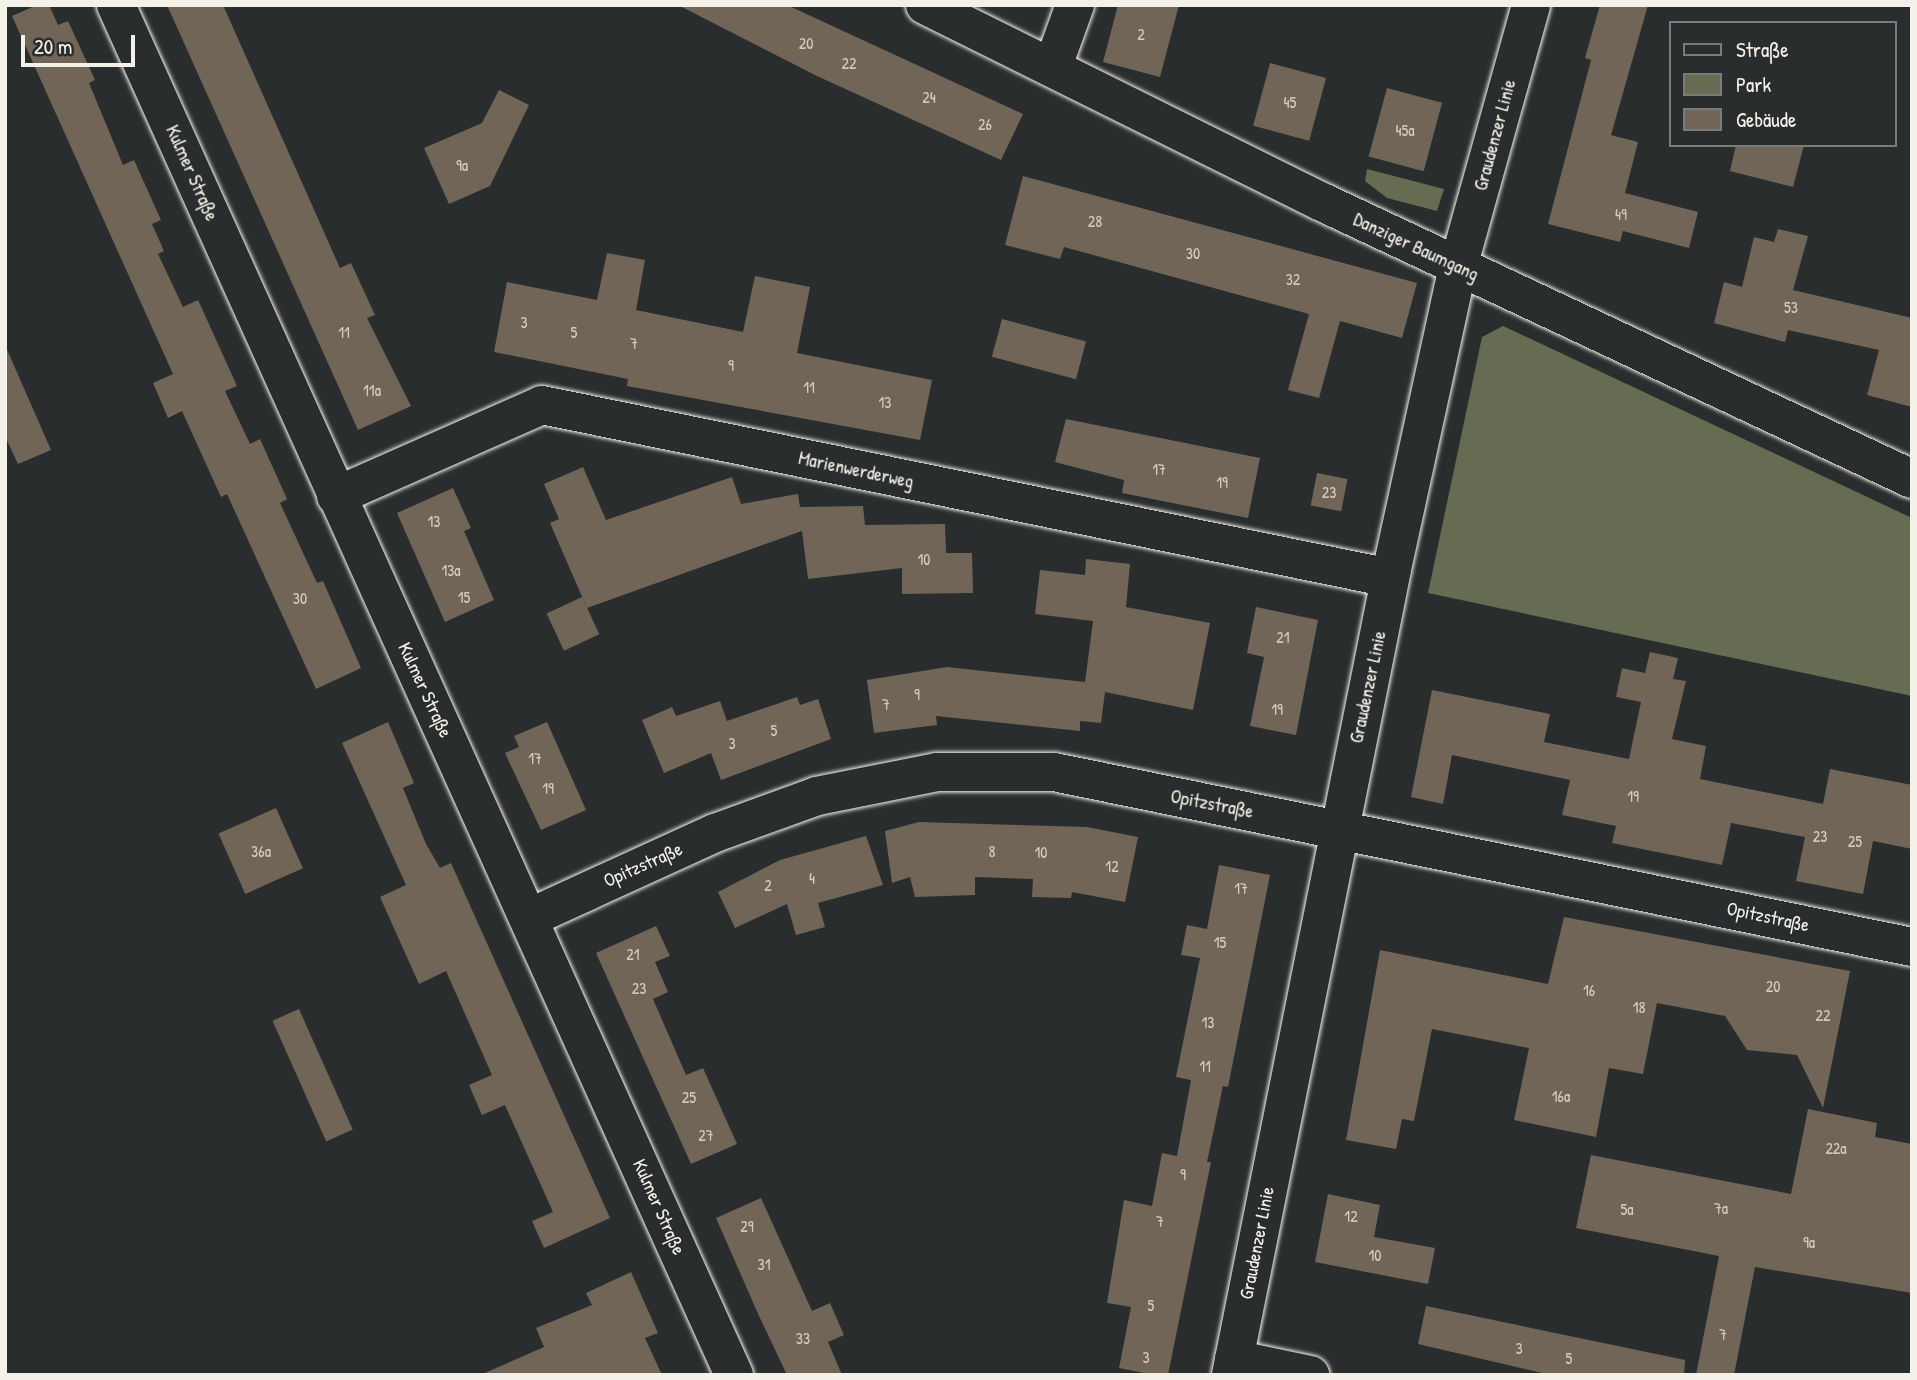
<!DOCTYPE html>
<html>
<head>
<meta charset="utf-8">
<style>
	body { margin:0 }
	#map { position:relative; width:1917px; height:1380px; overflow:hidden; background:#2a2d2e; font-family:"Patrick Hand",sans-serif }
	div>[style] { position:absolute }
	.green>* { inset:0; background:#666c51 }
	.building>* { inset:0; background:#716557; transform-origin:0 0 }
	.roads { filter:drop-shadow(0 0 2px #f4f1e8) drop-shadow(0 0 2px #f4f1e8) }
	.minor>* { height:38px; margin:-19px; padding:0 19px; transform-origin:19px; border-radius:19px; background:#2a2d2e }
	span { translate:-50% -50%; white-space:nowrap; text-align:center; line-height:1.15; -webkit-text-stroke:5px #2a2d2e; paint-order:stroke }
	.number-label { font-size:16px; color:#d3cec4 }
	.number-label span { -webkit-text-stroke-width:0 }
	.street-label { font-size:19px; color:#f4f1e8 }
	.frame { position:absolute; inset:0; border:7px solid #f4f1e8; pointer-events:none }
	.legend { position:absolute; left:1669px; top:21px; width:228px; height:126px; box-sizing:border-box; background:#2a2d2e; border:2px solid #7b7b78; margin:0; padding:9px 12px; list-style:none; font-size:21px; color:#f4f1e8 }
	.legend li { display:flex; align-items:center; gap:14px; height:35px }
	.legend b { width:35px; border:2px solid #7b7b78 }
	.scale { position:absolute; left:21px; top:35px; width:114px; height:32px; box-sizing:border-box; border:4px solid #f4f1e8; border-top:0; padding-left:9px; font-size:21px; line-height:24px; white-space:nowrap; color:#f4f1e8; -webkit-text-stroke:5px #2a2d2e; paint-order:stroke }
</style>
</head>
<body>
<div id="map">
	<div class="green">
		<div style="clip-path:polygon(1367px 169px,1444px 189px,1437px 211px,1387px 198px,1365px 181px)"></div>
		<div style="clip-path:polygon(1503px 326px,1912px 518px,1912px 696px,1428px 593px,1482px 337px)"></div>
	</div>
	<div class="building">
		<div style="clip-path:polygon(37px 5px,49px 5px,58px 25px,68px 21px,95px 80px,89px 83px,123px 165px,134px 160px,161px 220px,152px 224px,164px 251px,158px 254px,183px 307px,198px 300px,237px 386px,225px 391px,250px 444px,260px 439px,287px 499px,280px 503px,317px 583px,323px 581px,361px 668px,316px 689px,227px 494px,221px 497px,182px 411px,168px 418px,153px 383px,173px 374px,12px 16px)"></div>
		<div style="clip-path:polygon(167px 5px,223px 5px,340px 268px,351px 263px,375px 315px,367px 318px,411px 406px,358px 430px)"></div>
		<div style="clip-path:polygon(678px 5px,787px 5px,1023px 114px,1001px 160px,817px 76px)"></div>
		<div style="clip-path:polygon(1118px 5px,1179px 5px,1160px 77px,1103px 62px)"></div>
		<div style="clip-path:polygon(1600px 5px,1648px 5px,1611px 135px,1638px 142px,1625px 193px,1698px 212px,1689px 248px,1623px 231px,1620px 242px,1548px 224px,1591px 60px,1585px 58px)"></div>
		<div style="left:1270px;top:63px;width:58px;height:65px;rotate:15deg"></div>
		<div style="left:1387px;top:88px;width:57px;height:71px;rotate:15deg"></div>
		<div style="clip-path:polygon(499px 90px,529px 105px,490px 186px,449px 204px,424px 148px,482px 123px)"></div>
		<div style="clip-path:polygon(1736px 145px,1804px 145px,1793px 187px,1730px 171px)"></div>
		<div style="clip-path:polygon(1023px 176px,1417px 283px,1402px 338px,1340px 321px,1319px 398px,1288px 390px,1309px 314px,1064px 247px,1060px 259px,1005px 245px)"></div>
		<div style="clip-path:polygon(1778px 229px,1808px 236px,1793px 290px,1912px 318px,1912px 407px,1867px 395px,1879px 350px,1788px 330px,1785px 342px,1714px 323px,1724px 282px,1742px 287px,1754px 237px,1774px 242px)"></div>
		<div style="clip-path:polygon(607px 253px,645px 260px,636px 310px,743px 332px,755px 276px,810px 287px,797px 353px,932px 380px,920px 440px,627px 386px,628px 379px,494px 352px,507px 282px,597px 300px)"></div>
		<div style="left:1002px;top:319px;width:87px;height:39px;rotate:15deg"></div>
		<div style="clip-path:polygon(5px 345px,51px 450px,18px 464px,5px 436px)"></div>
		<div style="clip-path:polygon(1066px 419px,1260px 458px,1248px 518px,1122px 493px,1124px 480px,1055px 462px)"></div>
		<div style="clip-path:polygon(583px 467px,606px 520px,732px 477px,741px 504px,798px 494px,800px 507px,863px 506px,865px 525px,945px 524px,946px 553px,972px 553px,973px 593px,902px 594px,902px 568px,808px 579px,802px 531px,587px 608px,550px 523px,559px 519px,544px 484px)"></div>
		<div style="left:1317px;top:473px;width:31px;height:33px;rotate:11deg"></div>
		<div style="clip-path:polygon(453px 488px,471px 528px,464px 531px,494px 600px,445px 622px,397px 513px)"></div>
		<div style="clip-path:polygon(1086px 559px,1130px 564px,1126px 607px,1210px 623px,1193px 710px,1105px 692px,1101px 723px,1080px 721px,1080px 731px,936px 716px,937px 725px,874px 733px,867px 680px,947px 667px,1085px 682px,1093px 621px,1035px 614px,1040px 570px,1085px 575px)"></div>
		<div style="left:582px;top:597px;width:41px;height:39px;rotate:65deg"></div>
		<div style="clip-path:polygon(1256px 607px,1318px 620px,1296px 735px,1250px 726px,1264px 657px,1247px 653px)"></div>
		<div style="clip-path:polygon(1650px 652px,1678px 658px,1673px 679px,1686px 681px,1672px 739px,1706px 746px,1700px 779px,1823px 804px,1830px 769px,1912px 785px,1912px 849px,1873px 841px,1863px 894px,1796px 881px,1805px 837px,1731px 823px,1722px 865px,1612px 843px,1616px 826px,1562px 815px,1570px 780px,1452px 755px,1443px 804px,1411px 797px,1432px 690px,1550px 714px,1544px 742px,1629px 759px,1641px 702px,1616px 697px,1622px 668px,1645px 673px)"></div>
		<div style="clip-path:polygon(797px 697px,800px 705px,818px 699px,831px 739px,721px 780px,711px 753px,664px 773px,642px 720px,672px 707px,676px 716px,720px 701px,727px 721px)"></div>
		<div style="clip-path:polygon(388px 722px,414px 783px,403px 788px,426px 844px,440px 868px,451px 863px,610px 1218px,544px 1248px,532px 1221px,553px 1212px,505px 1105px,482px 1115px,469px 1085px,492px 1075px,446px 971px,419px 984px,380px 897px,406px 885px,342px 743px)"></div>
		<div style="clip-path:polygon(547px 722px,586px 810px,541px 830px,505px 753px,519px 747px,514px 736px)"></div>
		<div style="left:276px;top:808px;width:66px;height:63px;rotate:66deg"></div>
		<div style="clip-path:polygon(919px 822px,1087px 827px,1138px 837px,1125px 902px,1072px 892px,1071px 898px,1032px 897px,1033px 879px,975px 877px,975px 895px,915px 897px,910px 877px,892px 883px,885px 831px)"></div>
		<div style="clip-path:polygon(866px 836px,883px 885px,818px 903px,825px 927px,796px 935px,787px 904px,735px 928px,718px 892px,780px 860px)"></div>
		<div style="clip-path:polygon(1219px 865px,1270px 875px,1228px 1087px,1223px 1086px,1207px 1162px,1211px 1162px,1168px 1375px,1154px 1375px,1119px 1368px,1131px 1307px,1107px 1303px,1124px 1200px,1152px 1206px,1162px 1153px,1177px 1156px,1191px 1080px,1176px 1077px,1200px 958px,1181px 955px,1187px 925px,1207px 929px)"></div>
		<div style="clip-path:polygon(1564px 917px,1850px 971px,1823px 1108px,1797px 1055px,1747px 1050px,1725px 1016px,1657px 1003px,1643px 1074px,1609px 1068px,1596px 1137px,1514px 1120px,1529px 1048px,1432px 1029px,1414px 1121px,1402px 1119px,1396px 1149px,1346px 1140px,1380px 950px,1548px 984px)"></div>
		<div style="clip-path:polygon(656px 926px,670px 956px,655px 962px,668px 992px,653px 999px,686px 1075px,703px 1068px,737px 1144px,691px 1164px,596px 953px)"></div>
		<div style="left:299px;top:1009px;width:132px;height:29px;rotate:66deg"></div>
		<div style="clip-path:polygon(1808px 1109px,1877px 1123px,1875px 1137px,1912px 1144px,1912px 1293px,1755px 1267px,1734px 1375px,1696px 1375px,1719px 1256px,1576px 1228px,1591px 1155px,1791px 1194px)"></div>
		<div style="clip-path:polygon(1328px 1194px,1380px 1205px,1374px 1237px,1435px 1248px,1428px 1284px,1315px 1262px)"></div>
		<div style="clip-path:polygon(761px 1198px,812px 1311px,830px 1303px,844px 1335px,828px 1342px,842px 1375px,787px 1375px,759px 1316px,716px 1218px)"></div>
		<div style="clip-path:polygon(631px 1272px,658px 1333px,645px 1338px,662px 1375px,480px 1375px,544px 1347px,536px 1328px,592px 1305px,586px 1293px)"></div>
		<div style="clip-path:polygon(1426px 1306px,1685px 1360px,1684px 1375px,1551px 1375px,1418px 1344px)"></div>
	</div>
	<div class="roads">
		<div class="minor">
			<div style="left:116px;top:5px;width:1503px;rotate:65.72deg"></div>
			<div style="left:925px;top:5px;width:443px;rotate:26.4deg"></div>
			<div style="left:1322px;top:202px;width:652px;rotate:25.15deg"></div>
			<div style="left:1053px;top:66px;width:65px;rotate:-70.2deg"></div>
			<div style="left:336px;top:496px;width:225px;rotate:-23.8deg"></div>
			<div style="left:542px;top:405px;width:865px;rotate:11.53deg"></div>
			<div style="left:529px;top:918px;width:205px;rotate:-24.6deg"></div>
			<div style="left:715px;top:833px;width:109px;rotate:-19.9deg"></div>
			<div style="left:817px;top:796px;width:122px;rotate:-11.3deg"></div>
			<div style="left:937px;top:772px;width:117px"></div>
			<div style="left:1054px;top:772px;width:876px;rotate:11.53deg"></div>
			<div style="left:1234px;top:1359px;width:78px;rotate:11.9deg"></div>
			<div style="left:1231px;top:1375px;width:822px;rotate:-78.7deg"></div>
			<div style="left:1392px;top:569px;width:309px;rotate:-77.7deg"></div>
			<div style="left:1458px;top:267px;width:272px;rotate:-74.4deg"></div>
		</div>
	</div>
	<div class="number-label">
		<span style="left:1141px;top:34px">2</span>
		<span style="left:806px;top:43px">20</span>
		<span style="left:849px;top:63px">22</span>
		<span style="left:929px;top:97px">24</span>
		<span style="left:1290px;top:102px">45</span>
		<span style="left:985px;top:124px">26</span>
		<span style="left:1405px;top:130px">45a</span>
		<span style="left:462px;top:165px">9a</span>
		<span style="left:1621px;top:214px">49</span>
		<span style="left:1095px;top:221px">28</span>
		<span style="left:1193px;top:253px">30</span>
		<span style="left:1293px;top:279px">32</span>
		<span style="left:1791px;top:307px">53</span>
		<span style="left:524px;top:322px">3</span>
		<span style="left:344px;top:332px">11</span>
		<span style="left:574px;top:332px">5</span>
		<span style="left:634px;top:343px">7</span>
		<span style="left:731px;top:365px">9</span>
		<span style="left:809px;top:387px">11</span>
		<span style="left:372px;top:390px">11a</span>
		<span style="left:885px;top:402px">13</span>
		<span style="left:1159px;top:469px">17</span>
		<span style="left:1222px;top:482px">19</span>
		<span style="left:1329px;top:492px">23</span>
		<span style="left:434px;top:521px">13</span>
		<span style="left:924px;top:559px">10</span>
		<span style="left:451px;top:570px">13a</span>
		<span style="left:464px;top:597px">15</span>
		<span style="left:300px;top:598px">30</span>
		<span style="left:1283px;top:637px">21</span>
		<span style="left:917px;top:694px">9</span>
		<span style="left:886px;top:704px">7</span>
		<span style="left:1277px;top:709px">19</span>
		<span style="left:774px;top:730px">5</span>
		<span style="left:732px;top:743px">3</span>
		<span style="left:535px;top:758px">17</span>
		<span style="left:548px;top:788px">19</span>
		<span style="left:1633px;top:796px">19</span>
		<span style="left:1820px;top:836px">23</span>
		<span style="left:1855px;top:841px">25</span>
		<span style="left:261px;top:851px">36a</span>
		<span style="left:992px;top:851px">8</span>
		<span style="left:1041px;top:852px">10</span>
		<span style="left:1112px;top:866px">12</span>
		<span style="left:812px;top:878px">4</span>
		<span style="left:768px;top:885px">2</span>
		<span style="left:1241px;top:888px">17</span>
		<span style="left:1220px;top:942px">15</span>
		<span style="left:633px;top:954px">21</span>
		<span style="left:1773px;top:986px">20</span>
		<span style="left:639px;top:988px">23</span>
		<span style="left:1589px;top:990px">16</span>
		<span style="left:1639px;top:1007px">18</span>
		<span style="left:1823px;top:1015px">22</span>
		<span style="left:1208px;top:1022px">13</span>
		<span style="left:1205px;top:1066px">11</span>
		<span style="left:1561px;top:1096px">16a</span>
		<span style="left:689px;top:1097px">25</span>
		<span style="left:706px;top:1135px">27</span>
		<span style="left:1836px;top:1148px">22a</span>
		<span style="left:1183px;top:1174px">9</span>
		<span style="left:1721px;top:1208px">7a</span>
		<span style="left:1627px;top:1209px">5a</span>
		<span style="left:1351px;top:1216px">12</span>
		<span style="left:1160px;top:1221px">7</span>
		<span style="left:747px;top:1226px">29</span>
		<span style="left:1809px;top:1242px">9a</span>
		<span style="left:1375px;top:1255px">10</span>
		<span style="left:764px;top:1264px">31</span>
		<span style="left:1151px;top:1305px">5</span>
		<span style="left:1723px;top:1334px">7</span>
		<span style="left:803px;top:1338px">33</span>
		<span style="left:1519px;top:1348px">3</span>
		<span style="left:1146px;top:1357px">3</span>
		<span style="left:1569px;top:1358px">5</span>
	</div>
	<div class="street-label">
		<span style="left:1495px;top:135px;rotate:-75deg">Graudenzer Linie</span>
		<span style="left:192px;top:173px;rotate:66deg">Kulmer Straße</span>
		<span style="left:1416px;top:247px;rotate:25deg">Danziger Baumgang</span>
		<span style="left:856px;top:470px;rotate:12deg">Marienwerderweg</span>
		<span style="left:1368px;top:687px;rotate:-78deg">Graudenzer Linie</span>
		<span style="left:425px;top:690px;rotate:65deg">Kulmer Straße</span>
		<span style="left:1212px;top:804px;rotate:11deg">Opitzstraße</span>
		<span style="left:643px;top:865px;rotate:-24deg">Opitzstraße</span>
		<span style="left:1768px;top:917px;rotate:12deg">Opitzstraße</span>
		<span style="left:659px;top:1207px;rotate:66deg">Kulmer Straße</span>
		<span style="left:1257px;top:1243px;rotate:-79deg">Graudenzer Linie</span>
	</div>
	<div class="frame"></div>
	<ul class="legend">
	<li><b style="height:9px;background:#2a2d2e"></b>Straße</li>
	<li><b style="height:19px;background:#666c51"></b>Park</li>
	<li><b style="height:19px;background:#716557"></b>Gebäude</li>
	</ul>
	<div class="scale">20 m</div>
</div>
</body>
</html>
